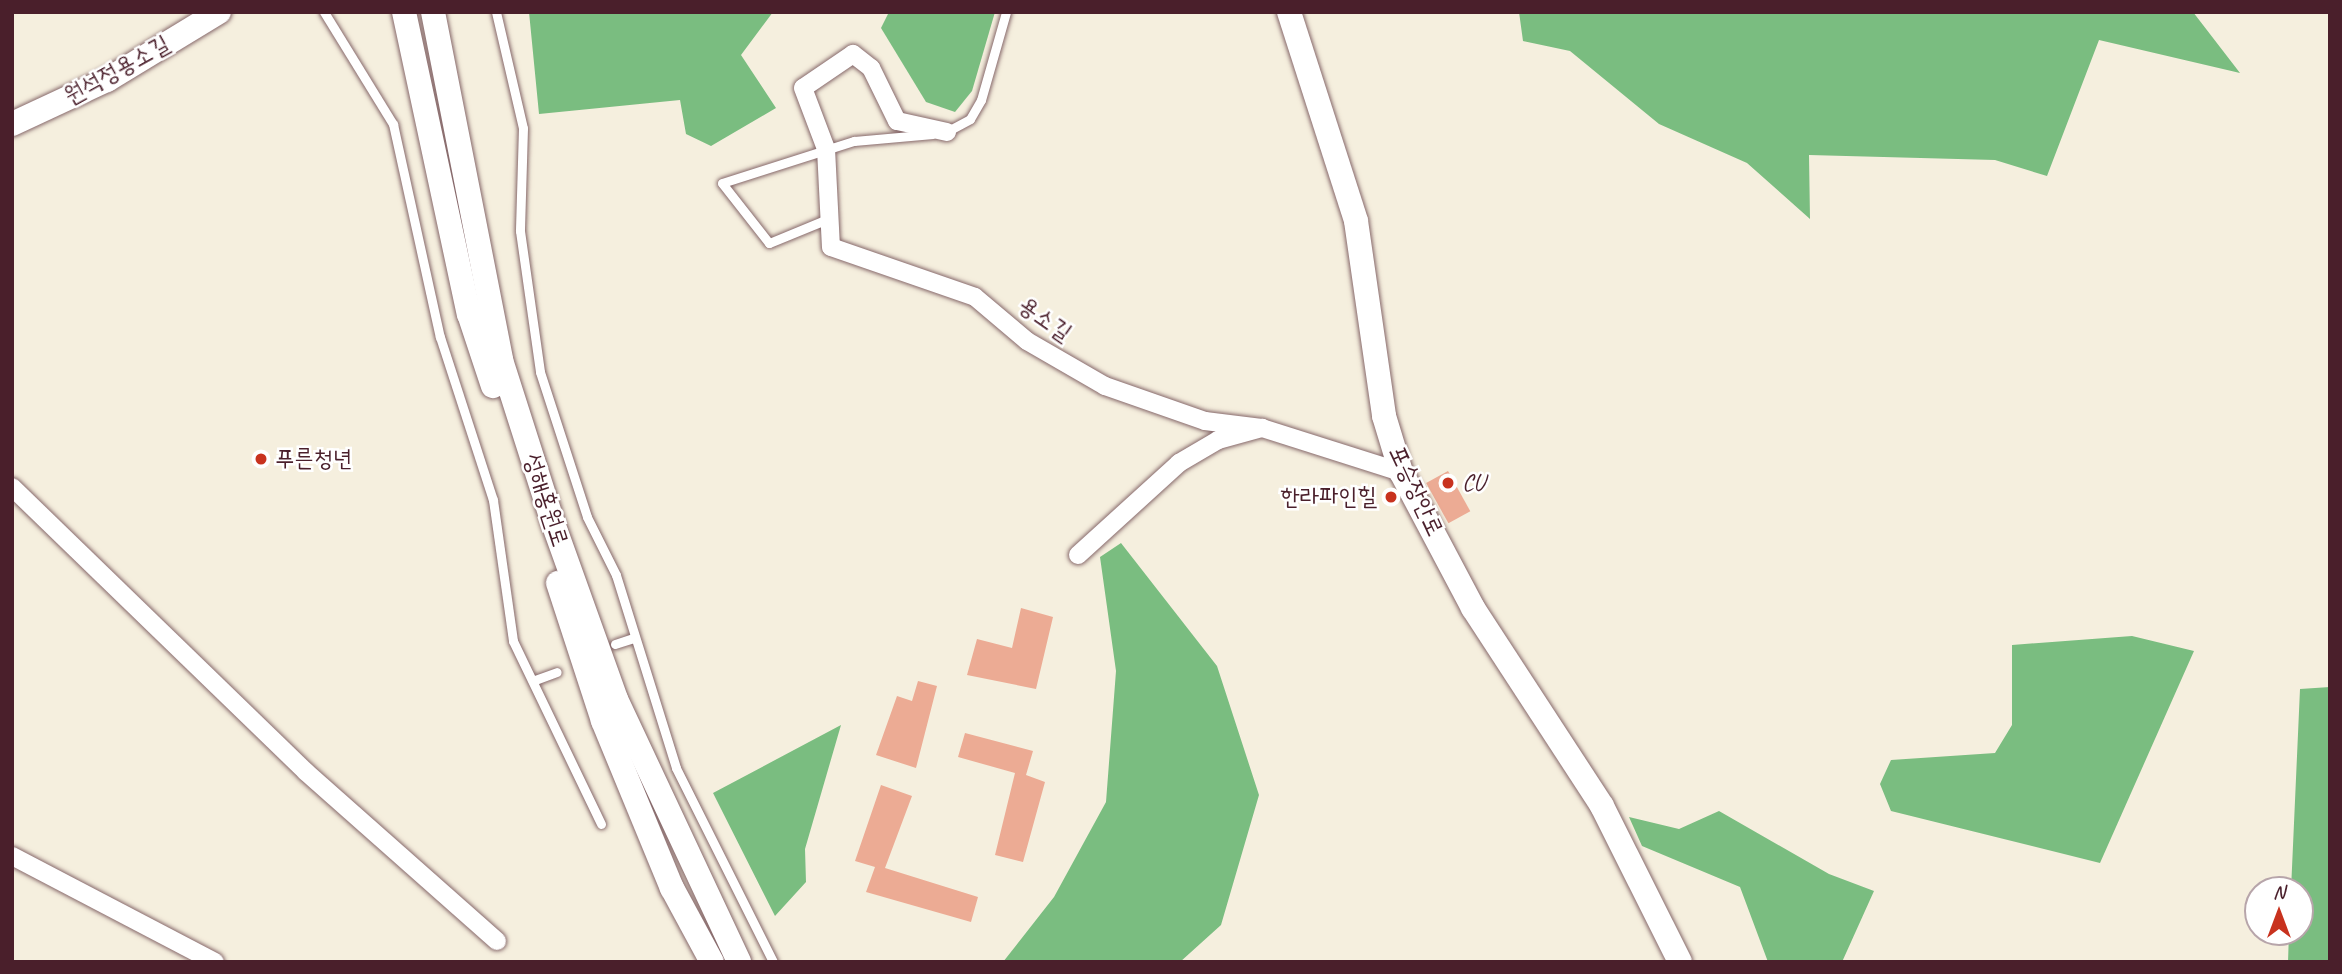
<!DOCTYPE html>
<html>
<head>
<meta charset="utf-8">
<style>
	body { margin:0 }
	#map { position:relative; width:2342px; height:974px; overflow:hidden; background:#f5efde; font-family:Caveat,"Poor Story",sans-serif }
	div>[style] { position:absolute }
	.forest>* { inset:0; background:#7abd80 }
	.building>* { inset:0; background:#ecab94; transform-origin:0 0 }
	.roads { filter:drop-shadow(0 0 2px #86686a) drop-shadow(0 0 2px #86686a) }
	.lane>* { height:9px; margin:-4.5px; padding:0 4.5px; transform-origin:4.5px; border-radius:4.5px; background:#fff }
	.street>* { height:18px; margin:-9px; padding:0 9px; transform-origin:9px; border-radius:9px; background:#fff }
	.secondary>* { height:24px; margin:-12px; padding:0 12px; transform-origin:12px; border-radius:12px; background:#fff }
	.dots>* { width:19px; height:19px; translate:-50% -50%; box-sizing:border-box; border:4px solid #fff; border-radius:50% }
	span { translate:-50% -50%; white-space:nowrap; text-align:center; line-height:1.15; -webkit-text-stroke:5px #fff; paint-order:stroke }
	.street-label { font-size:24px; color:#4a1f2b }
	.poi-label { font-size:24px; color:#4a1f2b }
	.left { translate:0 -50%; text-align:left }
	.right { translate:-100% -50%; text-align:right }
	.frame { position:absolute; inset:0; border:14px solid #4a1f2b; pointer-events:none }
	.north { position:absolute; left:2244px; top:876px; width:70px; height:70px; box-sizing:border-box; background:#fff; border:2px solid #b7a5aa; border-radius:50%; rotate:0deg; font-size:19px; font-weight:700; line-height:28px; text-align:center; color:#4a1f2b }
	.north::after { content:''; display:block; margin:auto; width:24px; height:32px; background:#c8321e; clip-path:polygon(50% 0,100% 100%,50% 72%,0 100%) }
</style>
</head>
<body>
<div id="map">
	<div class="forest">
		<div style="clip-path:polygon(529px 12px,773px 12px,741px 55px,776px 108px,711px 146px,686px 134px,680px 100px,539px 114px)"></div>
		<div style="clip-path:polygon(889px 12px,995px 12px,972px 91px,955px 112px,926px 102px,881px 28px)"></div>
		<div style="clip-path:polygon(1519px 12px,2193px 12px,2240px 73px,2099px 40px,2047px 176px,1995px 160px,1809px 155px,1810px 219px,1747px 163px,1659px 124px,1570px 51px,1523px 41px)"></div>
		<div style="clip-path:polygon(1121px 543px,1217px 666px,1259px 795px,1221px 925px,1180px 962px,1003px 962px,1054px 897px,1106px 802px,1116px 671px,1100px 557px)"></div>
		<div style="clip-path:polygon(2132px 636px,2194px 651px,2100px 863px,1891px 811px,1880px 784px,1891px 760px,1995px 753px,2012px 725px,2012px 645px)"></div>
		<div style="clip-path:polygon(2330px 687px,2330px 962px,2288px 962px,2289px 932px,2300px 932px,2300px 890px,2291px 890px,2300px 689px)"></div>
		<div style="clip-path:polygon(841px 725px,805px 849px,806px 882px,775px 916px,713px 793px)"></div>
		<div style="clip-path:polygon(1719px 811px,1829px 874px,1874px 891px,1842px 962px,1768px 962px,1740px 887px,1642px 846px,1629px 817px,1679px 829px)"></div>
	</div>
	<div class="building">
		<div style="left:1448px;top:471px;width:46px;height:25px;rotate:61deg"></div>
		<div style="clip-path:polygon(1021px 608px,1053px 617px,1036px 689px,967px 675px,977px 639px,1012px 648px)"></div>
		<div style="clip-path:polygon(918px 681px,937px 686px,916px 768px,876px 755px,897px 696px,912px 701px)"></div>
		<div style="clip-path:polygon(965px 733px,1033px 751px,1026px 775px,1045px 782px,1023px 862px,995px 855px,1015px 773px,958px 757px)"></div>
		<div style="clip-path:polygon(881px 785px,912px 796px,885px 868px,978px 897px,971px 922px,866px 892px,875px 867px,855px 861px)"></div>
	</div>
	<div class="roads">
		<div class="lane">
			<div style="left:324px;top:12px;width:132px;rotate:58.4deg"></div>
			<div style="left:393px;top:124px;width:218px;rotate:77.6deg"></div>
			<div style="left:440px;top:337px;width:171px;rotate:72deg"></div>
			<div style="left:493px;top:500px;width:142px;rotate:81.9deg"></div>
			<div style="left:513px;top:641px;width:203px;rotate:64.3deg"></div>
			<div style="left:496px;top:12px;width:119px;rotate:76.9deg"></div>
			<div style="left:523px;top:128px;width:103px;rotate:91.7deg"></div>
			<div style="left:520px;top:231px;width:142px;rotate:81.9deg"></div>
			<div style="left:540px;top:372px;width:152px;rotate:72deg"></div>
			<div style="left:587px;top:517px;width:65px;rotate:63.4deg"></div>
			<div style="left:616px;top:575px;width:202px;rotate:72.7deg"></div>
			<div style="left:676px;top:768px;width:217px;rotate:63.4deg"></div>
			<div style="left:946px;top:132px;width:27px;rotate:-28deg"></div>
			<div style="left:970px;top:119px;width:22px;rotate:-60deg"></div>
			<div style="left:981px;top:100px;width:91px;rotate:-74.1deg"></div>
			<div style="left:830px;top:218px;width:66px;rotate:157.7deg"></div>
			<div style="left:769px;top:243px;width:76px;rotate:-128.1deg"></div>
			<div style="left:722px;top:183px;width:139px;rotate:-17.7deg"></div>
			<div style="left:854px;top:141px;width:79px;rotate:-5.1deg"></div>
			<div style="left:615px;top:644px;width:19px;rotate:-18deg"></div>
			<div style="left:535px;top:680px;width:23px;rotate:-20deg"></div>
		</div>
		<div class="street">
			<div style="left:947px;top:132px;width:51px;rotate:-167.6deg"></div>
			<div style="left:897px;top:121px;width:59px;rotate:-116.1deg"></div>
			<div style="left:871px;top:68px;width:23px;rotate:-142deg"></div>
			<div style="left:853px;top:54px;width:60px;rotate:145.8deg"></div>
			<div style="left:803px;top:88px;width:65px;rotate:69.3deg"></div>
			<div style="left:826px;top:149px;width:98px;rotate:87.1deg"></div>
			<div style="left:831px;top:247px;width:152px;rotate:19.1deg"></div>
			<div style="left:975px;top:297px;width:68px;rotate:40.2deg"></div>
			<div style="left:1027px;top:341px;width:90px;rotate:30deg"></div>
			<div style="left:1105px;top:386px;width:106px;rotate:19.3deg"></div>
			<div style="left:1205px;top:421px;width:57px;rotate:7deg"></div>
			<div style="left:12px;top:487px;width:409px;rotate:44.1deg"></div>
			<div style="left:306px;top:772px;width:255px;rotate:41.5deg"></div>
			<div style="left:1078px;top:555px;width:137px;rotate:-42.3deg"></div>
			<div style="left:1179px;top:463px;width:45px;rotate:-30.5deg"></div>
			<div style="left:1218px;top:440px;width:46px;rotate:-15.3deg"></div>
			<div style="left:1262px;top:428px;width:146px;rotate:17.6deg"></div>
			<div style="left:12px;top:856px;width:229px;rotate:27.6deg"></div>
		</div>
		<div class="secondary">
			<div style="left:404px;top:12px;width:309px;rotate:77.9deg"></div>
			<div style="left:469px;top:314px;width:76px;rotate:71.6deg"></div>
			<div style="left:433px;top:12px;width:355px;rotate:78.9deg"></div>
			<div style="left:501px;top:360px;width:171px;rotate:72.3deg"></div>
			<div style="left:553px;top:523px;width:187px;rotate:70.3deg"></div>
			<div style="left:616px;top:699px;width:290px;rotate:64.9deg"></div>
			<div style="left:1289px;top:12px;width:219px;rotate:72.2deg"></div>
			<div style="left:1356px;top:221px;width:197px;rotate:81.8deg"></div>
			<div style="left:1384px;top:416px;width:59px;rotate:73.1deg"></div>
			<div style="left:1401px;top:472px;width:154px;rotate:62.1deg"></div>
			<div style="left:1473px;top:608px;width:236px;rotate:56.9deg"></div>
			<div style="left:1602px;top:806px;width:174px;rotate:63.4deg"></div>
			<div style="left:12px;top:124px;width:105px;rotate:-24.9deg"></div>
			<div style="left:107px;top:80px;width:131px;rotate:-31.3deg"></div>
			<div style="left:558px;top:583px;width:145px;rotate:71.9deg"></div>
			<div style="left:603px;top:721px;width:181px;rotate:67.6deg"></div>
			<div style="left:672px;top:888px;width:84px;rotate:61.6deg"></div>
		</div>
	</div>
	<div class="dots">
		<div style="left:261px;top:459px;background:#c8321e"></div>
		<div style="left:1448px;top:483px;background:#c8321e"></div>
		<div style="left:1391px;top:497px;background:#c8321e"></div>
	</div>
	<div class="street-label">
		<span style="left:117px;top:70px;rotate:-29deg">원석정용소길</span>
		<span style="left:1045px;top:319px;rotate:35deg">용소길</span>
		<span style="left:1416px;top:491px;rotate:65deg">포승장안로</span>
		<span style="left:546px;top:500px;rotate:72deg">성해홍원로</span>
	</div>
	<div class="poi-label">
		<span class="left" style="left:275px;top:459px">푸른청년</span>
		<span class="left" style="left:1462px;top:483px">CU</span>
		<span class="right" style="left:1377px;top:497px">한라파인힐</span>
	</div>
	<div class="frame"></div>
	<div class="north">N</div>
</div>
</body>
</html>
